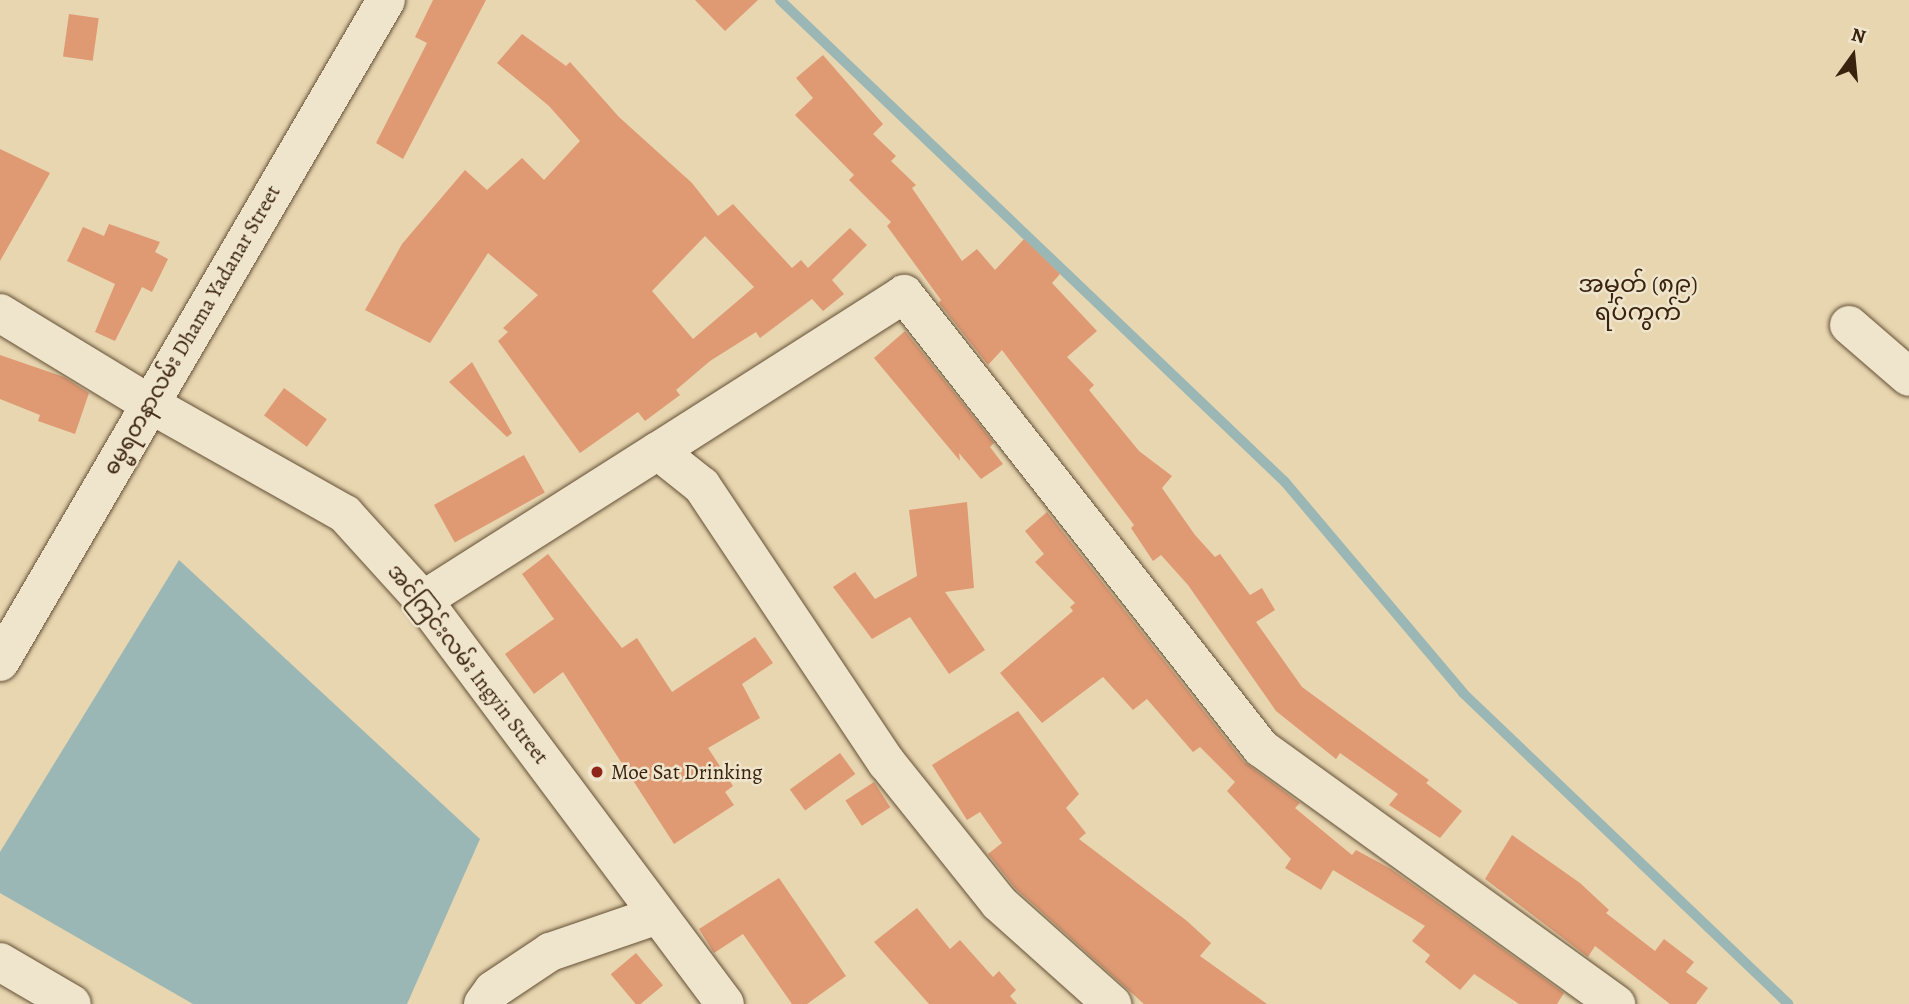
<!DOCTYPE html>
<html>
<head>
<meta charset="utf-8">
<style>
	body { margin:0 }
	#map { position:relative; width:1909px; height:1004px; overflow:hidden; background:#e7d6b0; font-family:Alegreya,"Noto Sans Myanmar",serif }
	div>[style] { position:absolute }
	.water>* { inset:0; background:#9ab7b5 }
	.stream>* { height:10px; margin:-5px; padding:0 5px; transform-origin:5px; border-radius:5px; background:#9ab7b5 }
	.building>* { inset:0; background:#df9a74; transform-origin:0 0 }
	.roads { filter:drop-shadow(0 0 2px #655036) drop-shadow(0 0 2px #655036) }
	.street>* { height:38px; margin:-19px; padding:0 19px; transform-origin:19px; border-radius:19px; background:#efe4cc }
	.dots>* { width:19px; height:19px; translate:-50% -50%; box-sizing:border-box; border:4px solid #efe4cc; border-radius:50% }
	span { translate:-50% -50%; white-space:nowrap; text-align:center; line-height:1.15; -webkit-text-stroke:5px #efe4cc; paint-order:stroke }
	.street-label { font-size:21px; color:#3a230e }
	.poi-label { font-size:21px; color:#3a230e }
	.left { translate:0 -50%; text-align:left }
	.quarter-label { font-size:24px; color:#3a230e }
	.north { position:absolute; left:1818px; top:21px; width:70px; height:70px; -webkit-text-stroke:5px #efe4cc; paint-order:stroke; rotate:15deg; font-size:19px; font-weight:700; line-height:28px; text-align:center; color:#3a230e }
	.north::after { content:''; display:block; margin:auto; width:24px; height:32px; background:#3a230e; clip-path:polygon(50% 0,100% 100%,50% 72%,0 100%) }
</style>
</head>
<body>
<div id="map">
	<div class="water">
		<div style="clip-path:polygon(179px 560px,480px 839px,407px 1004px,193px 1004px,0 893px,0 852px)"></div>
	</div>
	<div class="stream">
		<div style="left:780px;top:0;width:698px;rotate:43.67deg"></div>
		<div style="left:1285px;top:482px;width:276px;rotate:49.8deg"></div>
		<div style="left:1463px;top:693px;width:450px;rotate:43.7deg"></div>
	</div>
	<div class="building">
		<div style="clip-path:polygon(433px 0,486px 0,403px 159px,376px 143px,427px 43px,415px 37px)"></div>
		<div style="clip-path:polygon(695px 0,758px 0,725px 31px)"></div>
		<div style="left:69px;top:14px;width:30px;height:43px;rotate:8deg"></div>
		<div style="clip-path:polygon(evenodd,522px 34px,566px 66px,570px 62px,619px 117px,692px 183px,718px 216px,733px 204px,792px 268px,801px 260px,808px 268px,850px 228px,867px 245px,832px 280px,844px 294px,823px 311px,812px 299px,760px 338px,756px 332px,710px 361px,676px 390px,680px 395px,645px 421px,638px 412px,580px 453px,498px 341px,508px 332px,503px 328px,538px 295px,488px 253px,430px 343px,365px 310px,402px 244px,465px 170px,487px 190px,522px 158px,544px 180px,580px 141px,549px 106px,497px 63px,522px 34px,705px 236px,754px 287px,693px 339px,652px 291px,705px 236px)"></div>
		<div style="clip-path:polygon(823px 55px,883px 124px,873px 134px,896px 156px,891px 161px,916px 185px,912px 188px,962px 261px,977px 249px,995px 270px,1024px 239px,1060px 274px,1052px 283px,1097px 331px,1067px 357px,1094px 385px,1089px 390px,1139px 451px,1172px 476px,1162px 488px,1195px 535px,1215px 557px,1220px 554px,1250px 595px,1262px 588px,1275px 610px,1256px 622px,1302px 687px,1429px 780px,1426px 783px,1462px 811px,1440px 838px,1389px 805px,1398px 794px,1340px 753px,1336px 759px,1276px 711px,1188px 585px,1161px 555px,1153px 561px,1131px 528px,1134px 525px,1002px 350px,988px 365px,939px 303px,941px 300px,887px 226px,891px 222px,849px 180px,854px 175px,795px 115px,813px 98px,796px 78px)"></div>
		<div style="clip-path:polygon(0 149px,50px 173px,0 261px)"></div>
		<div style="clip-path:polygon(109px 224px,160px 242px,155px 252px,168px 259px,152px 292px,142px 287px,115px 341px,95px 332px,115px 284px,67px 261px,83px 227px,104px 236px)"></div>
		<div style="clip-path:polygon(905px 331px,994px 443px,990px 447px,1003px 464px,981px 479px,959px 453px,960px 461px,874px 358px)"></div>
		<div style="clip-path:polygon(0 355px,64px 377px,89px 393px,75px 434px,38px 421px,40px 415px,0 399px)"></div>
		<div style="clip-path:polygon(472px 362px,512px 433px,507px 437px,449px 382px)"></div>
		<div style="left:284px;top:388px;width:53px;height:34px;rotate:36deg"></div>
		<div style="left:524px;top:455px;width:43px;height:103px;rotate:61deg"></div>
		<div style="clip-path:polygon(967px 502px,974px 588px,945px 592px,985px 650px,949px 674px,910px 617px,872px 639px,833px 587px,855px 572px,875px 599px,917px 576px,909px 510px)"></div>
		<div style="clip-path:polygon(1047px 512px,1244px 762px,1300px 803px,1295px 808px,1352px 855px,1356px 850px,1391px 869px,1564px 993px,1557px 1004px,1519px 1004px,1474px 974px,1460px 990px,1425px 962px,1430px 955px,1412px 941px,1425px 926px,1333px 870px,1321px 890px,1285px 868px,1291px 859px,1227px 791px,1235px 782px,1200px 747px,1193px 752px,1147px 699px,1133px 710px,1103px 677px,1042px 723px,1000px 673px,1073px 611px,1070px 607px,1075px 603px,1035px 562px,1044px 554px,1025px 531px)"></div>
		<div style="clip-path:polygon(548px 554px,622px 648px,637px 638px,672px 692px,755px 637px,773px 663px,742px 684px,760px 718px,708px 748px,733px 786px,725px 792px,734px 805px,674px 844px,563px 672px,534px 694px,505px 654px,554px 619px,522px 574px)"></div>
		<div style="clip-path:polygon(1018px 711px,1079px 794px,1066px 808px,1086px 833px,1079px 839px,1187px 921px,1211px 943px,1200px 956px,1267px 1004px,1144px 1004px,1015px 888px,988px 854px,1002px 843px,980px 812px,967px 820px,932px 765px)"></div>
		<div style="left:840px;top:753px;width:26px;height:62px;rotate:54deg"></div>
		<div style="left:874px;top:782px;width:30px;height:34px;rotate:57deg"></div>
		<div style="clip-path:polygon(1512px 835px,1580px 883px,1609px 910px,1606px 913px,1655px 951px,1664px 939px,1694px 962px,1686px 972px,1708px 988px,1696px 1004px,1670px 1004px,1595px 946px,1588px 957px,1485px 879px)"></div>
		<div style="clip-path:polygon(779px 878px,846px 976px,807px 1004px,792px 1004px,743px 934px,714px 953px,699px 929px)"></div>
		<div style="clip-path:polygon(917px 908px,950px 949px,960px 940px,993px 977px,999px 971px,1016px 990px,1010px 996px,1017px 1004px,929px 1004px,874px 942px)"></div>
		<div style="left:636px;top:953px;width:42px;height:33px;rotate:50deg"></div>
	</div>
	<div class="roads">
		<div class="street">
			<div style="left:0;top:313px;width:173px;rotate:31.3deg"></div>
			<div style="left:148px;top:403px;width:226px;rotate:29.4deg"></div>
			<div style="left:345px;top:514px;width:116px;rotate:47.8deg"></div>
			<div style="left:423px;top:600px;width:504px;rotate:53.22deg"></div>
			<div style="left:1849px;top:325px;width:79px;rotate:40.9deg"></div>
			<div style="left:658px;top:451px;width:292px;rotate:-32.5deg"></div>
			<div style="left:904px;top:294px;width:578px;rotate:51.82deg"></div>
			<div style="left:1261px;top:748px;width:438px;rotate:35.8deg"></div>
			<div style="left:423px;top:600px;width:278px;rotate:-32.4deg"></div>
			<div style="left:658px;top:451px;width:56px;rotate:38.5deg"></div>
			<div style="left:702px;top:486px;width:333px;rotate:56.3deg"></div>
			<div style="left:887px;top:763px;width:179px;rotate:51.3deg"></div>
			<div style="left:999px;top:903px;width:152px;rotate:41.8deg"></div>
			<div style="left:0;top:662px;width:766px;rotate:-59.75deg"></div>
			<div style="left:0;top:962px;width:83px;rotate:30.3deg"></div>
			<div style="left:483px;top:1004px;width:17px;rotate:-54deg"></div>
			<div style="left:493px;top:990px;width:69px;rotate:-33.7deg"></div>
			<div style="left:550px;top:952px;width:114px;rotate:-18.9deg"></div>
		</div>
	</div>
	<div class="dots">
		<div style="left:597px;top:772px;background:#8f2418"></div>
	</div>
	<div class="street-label">
		<span style="left:192px;top:330px;rotate:-60deg">ဓမ္မရတနာလမ်း Dhama Yadanar Street</span>
		<span style="left:468px;top:664px;rotate:52deg">အင်ကြင်းလမ်း Ingyin Street</span>
	</div>
	<div class="poi-label">
		<span class="left" style="left:611px;top:772px">Moe Sat Drinking</span>
	</div>
	<div class="quarter-label">
		<span style="left:1638px;top:299px">အမှတ် (၈၉)<br>ရပ်ကွက်</span>
	</div>
	<div class="north">N</div>
</div>
</body>
</html>
